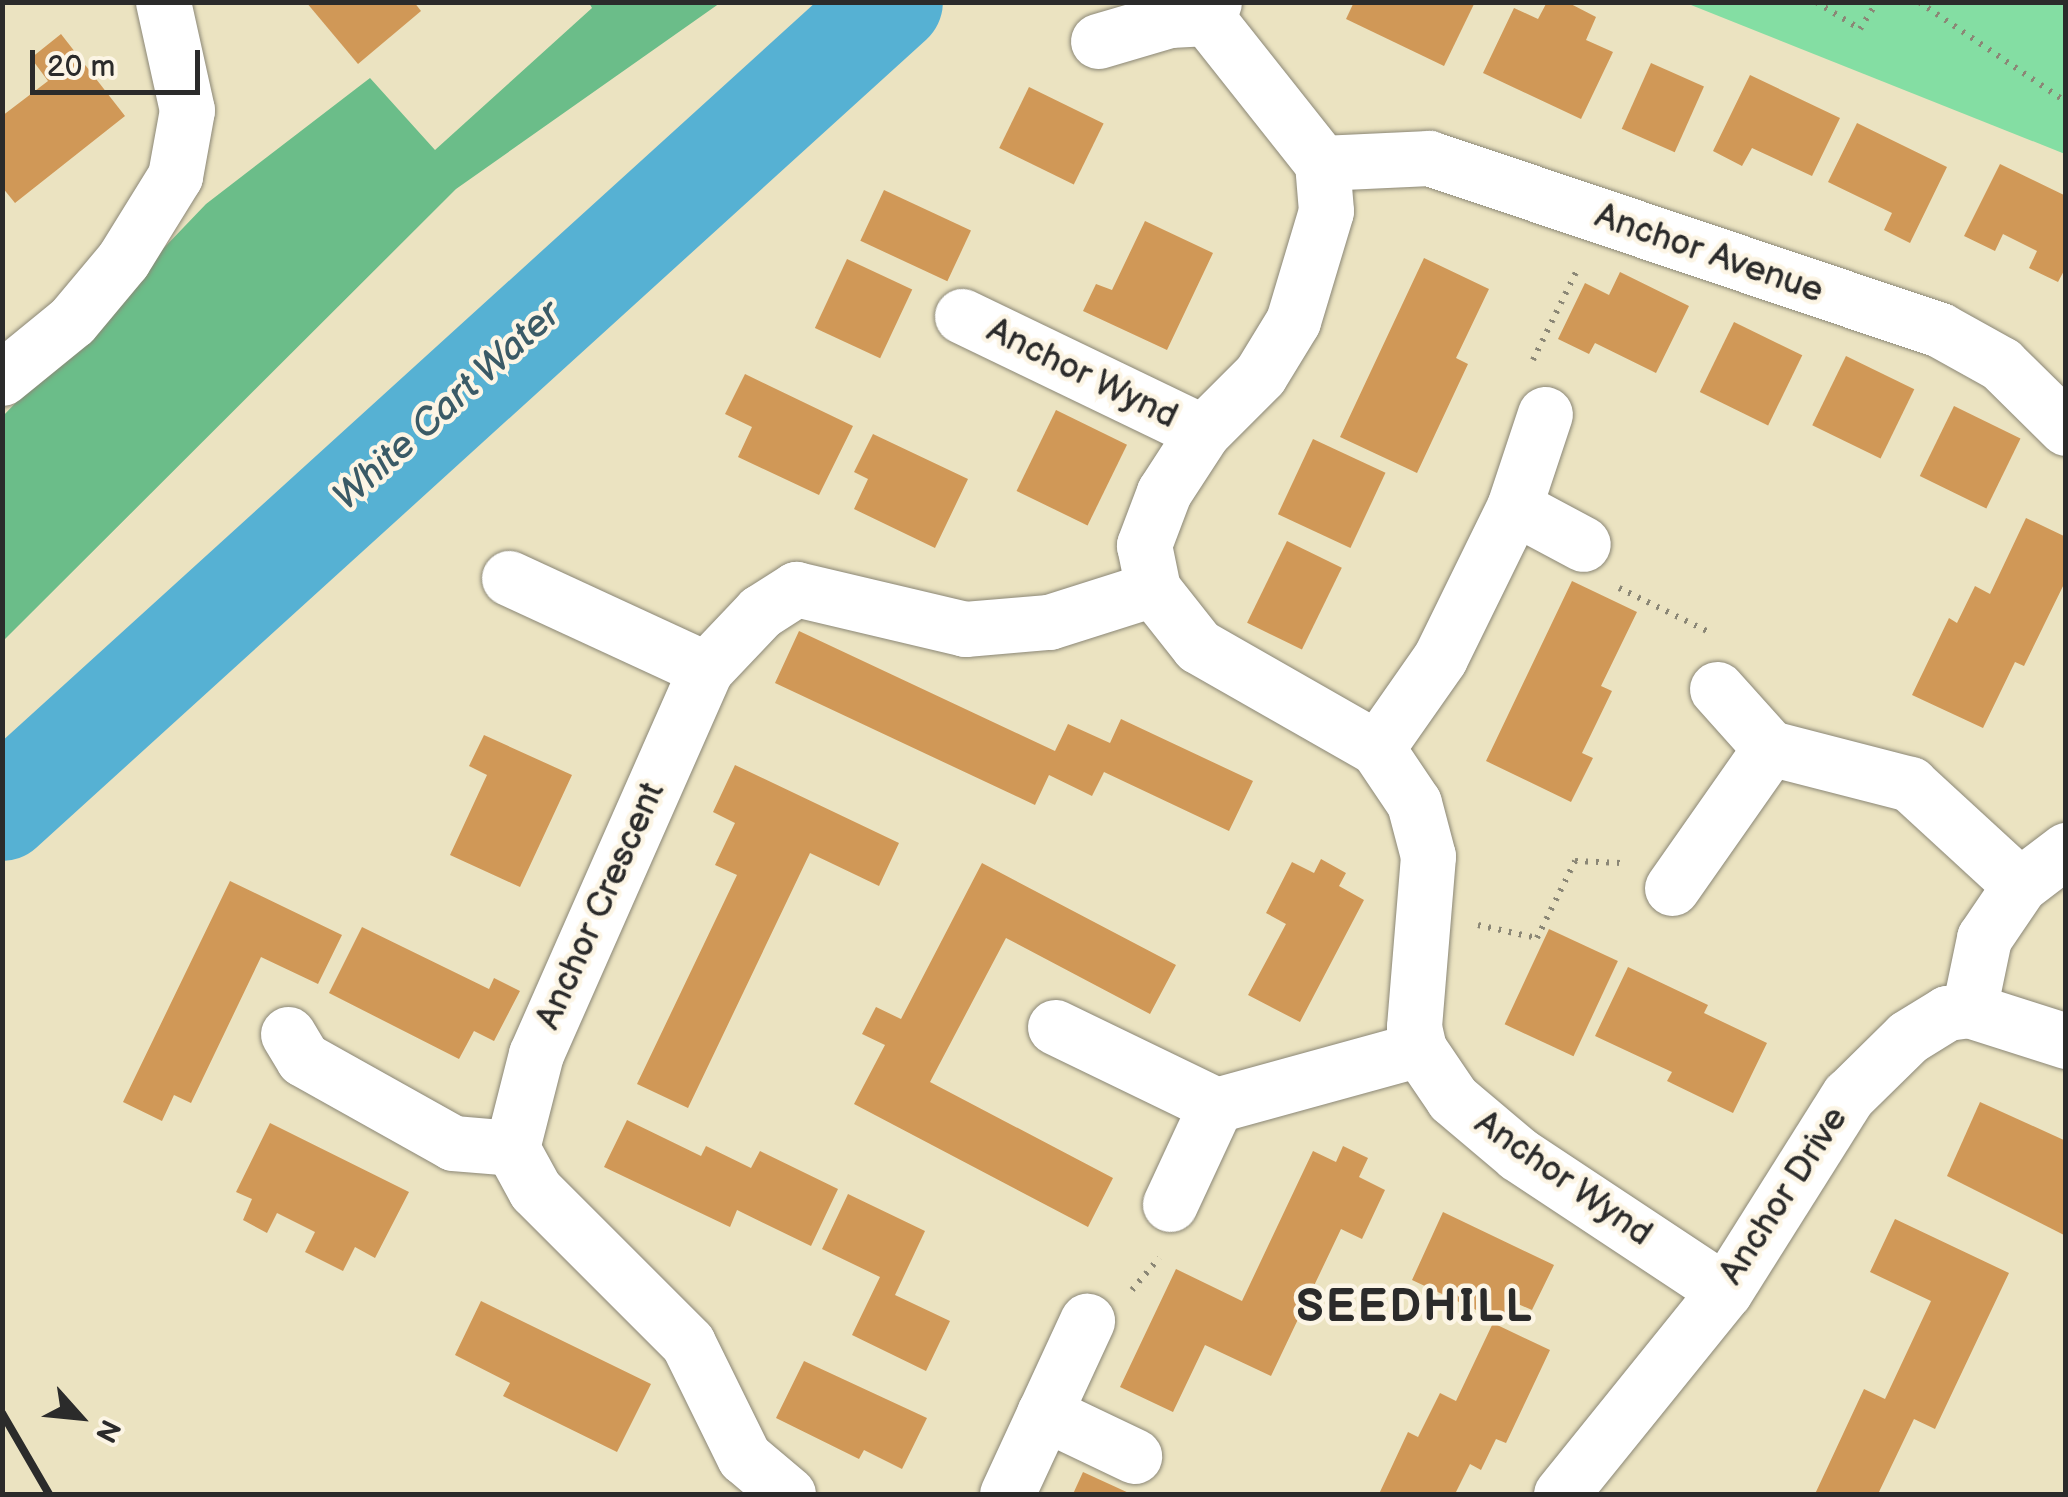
<!DOCTYPE html>
<html>
<head>
<meta charset="utf-8">
<style>
	body { margin:0 }
	#map { position:relative; width:2068px; height:1497px; overflow:hidden; background:#ebe3c1; font-family:"Balsamiq Sans",sans-serif }
	div>[style] { position:absolute }
	.green>* { inset:0; background:#84dea3 }
	.forest>* { inset:0; background:#6bbd89 }
	.river>* { height:102px; margin:-51px; padding:0 51px; transform-origin:51px; border-radius:51px; background:#56b1d3 }
	.building>* { inset:0; background:#d09857; transform-origin:0 0 }
	.path>* { height:6px; margin-top:-3px; transform-origin:0; background:repeating-linear-gradient(90deg,#8b8776 0 2.5px,transparent 0 10.5px) }
	.roads { filter:drop-shadow(0 0 2px #8b8776) drop-shadow(0 0 2px #8b8776) }
	.minor>* { height:55px; margin:-27.5px; padding:0 27.5px; transform-origin:27.5px; border-radius:27.5px; background:#fff }
	.rail>* { height:8px; margin:-4px; padding:0 4px; transform-origin:4px; border-radius:4px; background:#2b2b2b }
	span { translate:-50% -50%; white-space:nowrap; text-align:center; line-height:1.15; -webkit-text-stroke:9px #fcf5e5; paint-order:stroke }
	.street-label { font-size:35px; color:#2b2b2b }
	.water-label { font-size:38px; color:#3a5a66; font-style:italic }
	.district-label { font-size:45px; color:#2b2b2b; font-weight:700; letter-spacing:2.5px }
	.frame { position:absolute; inset:0; border:5px solid #2b2b2b; pointer-events:none }
	.north { position:absolute; left:30px; top:1367px; width:100px; height:100px; -webkit-text-stroke:8px #fcf5e5; paint-order:stroke; rotate:117deg; font-size:28px; font-weight:700; line-height:40px; text-align:center; color:#2b2b2b }
	.north::after { content:''; display:block; margin:auto; width:35px; height:45px; background:#2b2b2b; clip-path:polygon(50% 0,100% 100%,50% 72%,0 100%) }
	.scale { position:absolute; left:30px; top:50px; width:170px; height:45px; box-sizing:border-box; border:5px solid #2b2b2b; border-top:0; padding-left:12px; font-size:30px; line-height:35px; white-space:nowrap; color:#2b2b2b; -webkit-text-stroke:8px #fcf5e5; paint-order:stroke }
</style>
</head>
<body>
<div id="map">
	<div class="green">
		<div style="clip-path:polygon(1686px 3px,2065px 3px,2065px 154px)"></div>
	</div>
	<div class="forest">
		<div style="clip-path:polygon(589px 3px,720px 3px,456px 189px,3px 641px,3px 416px,206px 204px,370px 78px,435px 150px,592px 8px)"></div>
	</div>
	<div class="river">
		<div style="left:2px;top:810px;width:1202px;rotate:-42.24deg"></div>
	</div>
	<div class="building">
		<div style="clip-path:polygon(306px 2px,414px 2px,421px 11px,358px 64px)"></div>
		<div style="clip-path:polygon(1354px 2px,1475px 2px,1444px 66px,1346px 19px)"></div>
		<div style="clip-path:polygon(1547px 2px,1567px 2px,1596px 17px,1586px 40px,1613px 52px,1581px 119px,1483px 73px,1514px 8px,1538px 19px)"></div>
		<div style="clip-path:polygon(61px 34px,125px 116px,15px 203px,2px 187px,2px 116px,48px 81px,31px 58px)"></div>
		<div style="left:1651px;top:63px;width:58px;height:72px;rotate:24deg"></div>
		<div style="clip-path:polygon(1750px 75px,1840px 118px,1812px 176px,1752px 148px,1742px 166px,1713px 151px)"></div>
		<div style="left:1029px;top:87px;width:83px;height:68px;rotate:26deg"></div>
		<div style="clip-path:polygon(1857px 123px,1947px 167px,1910px 243px,1884px 230px,1892px 213px,1828px 182px)"></div>
		<div style="clip-path:polygon(2000px 164px,2066px 196px,2066px 267px,2058px 282px,2029px 268px,2037px 251px,2003px 234px,1995px 251px,1964px 236px)"></div>
		<div style="left:884px;top:190px;width:96px;height:56px;rotate:25deg"></div>
		<div style="clip-path:polygon(1145px 221px,1213px 253px,1167px 350px,1083px 311px,1096px 284px,1112px 290px)"></div>
		<div style="clip-path:polygon(1424px 258px,1489px 289px,1456px 358px,1468px 364px,1417px 473px,1340px 437px)"></div>
		<div style="left:847px;top:259px;width:72px;height:76px;rotate:25deg"></div>
		<div style="clip-path:polygon(1620px 272px,1689px 306px,1656px 373px,1595px 343px,1589px 354px,1558px 339px,1585px 283px,1609px 295px)"></div>
		<div style="left:1734px;top:322px;width:76px;height:78px;rotate:26deg"></div>
		<div style="left:1846px;top:356px;width:76px;height:77px;rotate:26deg"></div>
		<div style="clip-path:polygon(745px 374px,853px 426px,819px 495px,738px 457px,752px 427px,725px 414px)"></div>
		<div style="left:1954px;top:406px;width:74px;height:78px;rotate:26deg"></div>
		<div style="left:1056px;top:410px;width:79px;height:90px;rotate:26deg"></div>
		<div style="clip-path:polygon(873px 434px,968px 479px,935px 548px,854px 509px,868px 479px,854px 472px)"></div>
		<div style="left:1313px;top:439px;width:80px;height:83px;rotate:25deg"></div>
		<div style="clip-path:polygon(2026px 518px,2066px 537px,2066px 580px,2024px 666px,2015px 662px,1983px 728px,1912px 695px,1949px 618px,1957px 623px,1975px 586px,1990px 594px)"></div>
		<div style="left:1287px;top:541px;width:61px;height:91px;rotate:26deg"></div>
		<div style="clip-path:polygon(1572px 581px,1637px 612px,1601px 686px,1612px 691px,1582px 753px,1593px 758px,1571px 802px,1486px 761px)"></div>
		<div style="clip-path:polygon(799px 631px,1055px 751px,1068px 724px,1110px 743px,1121px 719px,1253px 781px,1229px 831px,1104px 772px,1092px 796px,1049px 775px,1035px 805px,775px 683px)"></div>
		<div style="clip-path:polygon(484px 735px,572px 775px,520px 887px,450px 855px,487px 775px,469px 766px)"></div>
		<div style="clip-path:polygon(735px 765px,899px 843px,879px 886px,810px 853px,688px 1108px,637px 1084px,737px 875px,715px 865px,735px 823px,713px 812px)"></div>
		<div style="clip-path:polygon(1321px 859px,1346px 873px,1339px 886px,1364px 900px,1300px 1022px,1248px 995px,1286px 924px,1266px 913px,1292px 862px,1314px 873px)"></div>
		<div style="clip-path:polygon(982px 863px,1176px 965px,1150px 1014px,1006px 938px,930px 1082px,1113px 1178px,1088px 1227px,854px 1104px,885px 1045px,862px 1034px,876px 1007px,901px 1019px)"></div>
		<div style="clip-path:polygon(230px 881px,342px 935px,318px 984px,261px 957px,191px 1103px,174px 1095px,162px 1121px,123px 1102px)"></div>
		<div style="clip-path:polygon(362px 927px,489px 989px,494px 978px,520px 991px,494px 1041px,474px 1031px,459px 1059px,329px 993px)"></div>
		<div style="left:1549px;top:929px;width:76px;height:105px;rotate:25deg"></div>
		<div style="clip-path:polygon(1628px 967px,1708px 1005px,1704px 1013px,1767px 1043px,1733px 1113px,1667px 1081px,1672px 1072px,1595px 1036px)"></div>
		<div style="clip-path:polygon(1980px 1102px,2066px 1141px,2066px 1236px,1947px 1176px)"></div>
		<div style="clip-path:polygon(627px 1120px,701px 1156px,706px 1146px,751px 1168px,760px 1151px,838px 1189px,811px 1246px,737px 1210px,730px 1227px,604px 1167px)"></div>
		<div style="clip-path:polygon(270px 1123px,409px 1192px,375px 1258px,355px 1247px,343px 1271px,305px 1252px,315px 1232px,277px 1213px,267px 1233px,243px 1220px,252px 1199px,236px 1192px)"></div>
		<div style="clip-path:polygon(1343px 1146px,1368px 1158px,1359px 1177px,1385px 1190px,1362px 1239px,1341px 1229px,1271px 1376px,1205px 1345px,1173px 1412px,1120px 1387px,1176px 1269px,1242px 1301px,1313px 1151px,1336px 1162px)"></div>
		<div style="clip-path:polygon(848px 1194px,925px 1231px,895px 1295px,950px 1321px,926px 1371px,852px 1335px,880px 1277px,822px 1249px)"></div>
		<div style="clip-path:polygon(1443px 1212px,1554px 1265px,1532px 1310px,1511px 1301px,1502px 1322px,1412px 1280px)"></div>
		<div style="clip-path:polygon(1895px 1219px,2009px 1273px,1935px 1429px,1914px 1419px,1878px 1494px,1815px 1494px,1864px 1389px,1885px 1399px,1931px 1301px,1870px 1272px)"></div>
		<div style="clip-path:polygon(481px 1301px,651px 1384px,617px 1452px,503px 1396px,510px 1383px,455px 1355px)"></div>
		<div style="clip-path:polygon(1493px 1323px,1550px 1350px,1506px 1443px,1496px 1439px,1481px 1470px,1470px 1464px,1455px 1494px,1379px 1494px,1408px 1432px,1418px 1437px,1440px 1393px,1456px 1401px)"></div>
		<div style="clip-path:polygon(804px 1361px,927px 1418px,902px 1469px,864px 1450px,859px 1459px,776px 1418px)"></div>
		<div style="clip-path:polygon(1083px 1472px,1131px 1494px,1073px 1494px)"></div>
	</div>
	<div class="path">
		<div style="left:1816px;top:2px;width:52px;rotate:31.5deg"></div>
		<div style="left:1860px;top:29px;width:32px;rotate:-58deg"></div>
		<div style="left:1919px;top:2px;width:178px;rotate:34.2deg"></div>
		<div style="left:1533px;top:360px;width:102px;rotate:-63.9deg"></div>
		<div style="left:1619px;top:588px;width:102px;rotate:26.1deg"></div>
		<div style="left:1478px;top:925px;width:60px;rotate:12.4deg"></div>
		<div style="left:1537px;top:938px;width:86px;rotate:-63.7deg"></div>
		<div style="left:1575px;top:861px;width:46px;rotate:2.5deg"></div>
		<div style="left:1132px;top:1290px;width:42px;rotate:-49.8deg"></div>
	</div>
	<div class="roads">
		<div class="minor">
			<div style="left:1207px;top:18px;width:185px;rotate:51.6deg"></div>
			<div style="left:1322px;top:163px;width:48px;rotate:85.2deg"></div>
			<div style="left:1326px;top:211px;width:115px;rotate:106.7deg"></div>
			<div style="left:1293px;top:321px;width:63px;rotate:121.4deg"></div>
			<div style="left:1260px;top:375px;width:81px;rotate:135deg"></div>
			<div style="left:1203px;top:432px;width:72px;rotate:123deg"></div>
			<div style="left:1164px;top:492px;width:57px;rotate:110.7deg"></div>
			<div style="left:1144px;top:545px;width:45px;rotate:78.4deg"></div>
			<div style="left:1153px;top:589px;width:73px;rotate:51.7deg"></div>
			<div style="left:1198px;top:646px;width:206px;rotate:29.7deg"></div>
			<div style="left:1377px;top:748px;width:66px;rotate:56.1deg"></div>
			<div style="left:1414px;top:803px;width:55px;rotate:75.2deg"></div>
			<div style="left:1428px;top:856px;width:172px;rotate:94.7deg"></div>
			<div style="left:1414px;top:1027px;width:23px;rotate:77deg"></div>
			<div style="left:1419px;top:1049px;width:60px;rotate:55.8deg"></div>
			<div style="left:1453px;top:1099px;width:85px;rotate:40.2deg"></div>
			<div style="left:1518px;top:1154px;width:248px;rotate:33.5deg"></div>
			<div style="left:1098px;top:41px;width:75px;rotate:-16.3deg"></div>
			<div style="left:1170px;top:20px;width:37px;rotate:-3deg"></div>
			<div style="left:1207px;top:18px;width:17px;rotate:-66deg"></div>
			<div style="left:1322px;top:163px;width:107px;rotate:-2.7deg"></div>
			<div style="left:1429px;top:158px;width:539px;rotate:18.6deg"></div>
			<div style="left:1940px;top:330px;width:70px;rotate:29.1deg"></div>
			<div style="left:2001px;top:364px;width:91px;rotate:44.6deg"></div>
			<div style="left:962px;top:316px;width:267px;rotate:25.7deg"></div>
			<div style="left:2px;top:378px;width:90px;rotate:-39.2deg"></div>
			<div style="left:72px;top:321px;width:80px;rotate:-50.1deg"></div>
			<div style="left:123px;top:260px;width:99px;rotate:-58.2deg"></div>
			<div style="left:175px;top:176px;width:67px;rotate:-79.7deg"></div>
			<div style="left:187px;top:110px;width:111px;rotate:-102.5deg"></div>
			<div style="left:1514px;top:507px;width:78px;rotate:28.2deg"></div>
			<div style="left:509px;top:578px;width:217px;rotate:24.8deg"></div>
			<div style="left:1717px;top:689px;width:79px;rotate:48.1deg"></div>
			<div style="left:1770px;top:748px;width:145px;rotate:14.4deg"></div>
			<div style="left:1910px;top:784px;width:149px;rotate:42.6deg"></div>
			<div style="left:1377px;top:748px;width:110px;rotate:-55deg"></div>
			<div style="left:1440px;top:658px;width:168px;rotate:-63.9deg"></div>
			<div style="left:1514px;top:507px;width:98px;rotate:-71.6deg"></div>
			<div style="left:1672px;top:888px;width:171px;rotate:-55deg"></div>
			<div style="left:1969px;top:1010px;width:74px;rotate:-78.2deg"></div>
			<div style="left:1984px;top:938px;width:64px;rotate:-55.8deg"></div>
			<div style="left:2020px;top:885px;width:58px;rotate:-37.3deg"></div>
			<div style="left:1055px;top:1027px;width:179px;rotate:25.8deg"></div>
			<div style="left:1216px;top:1105px;width:211px;rotate:-15.4deg"></div>
			<div style="left:288px;top:1034px;width:29px;rotate:59deg"></div>
			<div style="left:303px;top:1059px;width:172px;rotate:29.2deg"></div>
			<div style="left:453px;top:1143px;width:59px;rotate:4.8deg"></div>
			<div style="left:1170px;top:1204px;width:109px;rotate:-65.1deg"></div>
			<div style="left:1044px;top:1413px;width:100px;rotate:25.5deg"></div>
			<div style="left:788px;top:1494px;width:57px;rotate:-139.9deg"></div>
			<div style="left:744px;top:1457px;width:127px;rotate:-116.2deg"></div>
			<div style="left:688px;top:1343px;width:216px;rotate:-135deg"></div>
			<div style="left:535px;top:1190px;width:48px;rotate:-118.7deg"></div>
			<div style="left:512px;top:1148px;width:97px;rotate:-75.7deg"></div>
			<div style="left:536px;top:1054px;width:421px;rotate:-66.2deg"></div>
			<div style="left:706px;top:669px;width:79px;rotate:-46.5deg"></div>
			<div style="left:760px;top:612px;width:43px;rotate:-32.6deg"></div>
			<div style="left:796px;top:589px;width:174px;rotate:13.3deg"></div>
			<div style="left:965px;top:629px;width:84px;rotate:-4.8deg"></div>
			<div style="left:1049px;top:622px;width:109px;rotate:-17.6deg"></div>
			<div style="left:1007px;top:1494px;width:191px;rotate:-65.2deg"></div>
			<div style="left:1561px;top:1494px;width:261px;rotate:-51.1deg"></div>
			<div style="left:1725px;top:1291px;width:231px;rotate:-57.8deg"></div>
			<div style="left:1848px;top:1096px;width:84px;rotate:-44.5deg"></div>
			<div style="left:1908px;top:1037px;width:46px;rotate:-31.6deg"></div>
			<div style="left:1947px;top:1013px;width:22px;rotate:-8deg"></div>
			<div style="left:1969px;top:1010px;width:102px;rotate:17.7deg"></div>
		</div>
	</div>
	<div class="rail">
		<div style="left:2px;top:1413px;width:94px;rotate:59.9deg"></div>
	</div>
	<div class="street-label">
		<span style="left:1709px;top:254px;rotate:19deg">Anchor Avenue</span>
		<span style="left:1082px;top:374px;rotate:26deg">Anchor Wynd</span>
		<span style="left:601px;top:906px;rotate:-66deg">Anchor Crescent</span>
		<span style="left:1563px;top:1179px;rotate:35deg">Anchor Wynd</span>
		<span style="left:1784px;top:1196px;rotate:-57deg">Anchor Drive</span>
	</div>
	<div class="water-label">
		<span style="left:447px;top:406px;rotate:-42deg">White Cart Water</span>
	</div>
	<div class="district-label">
		<span style="left:1415px;top:1308px">SEEDHILL</span>
	</div>
	<div class="frame"></div>
	<div class="north">N</div>
	<div class="scale">20 m</div>
</div>
</body>
</html>
